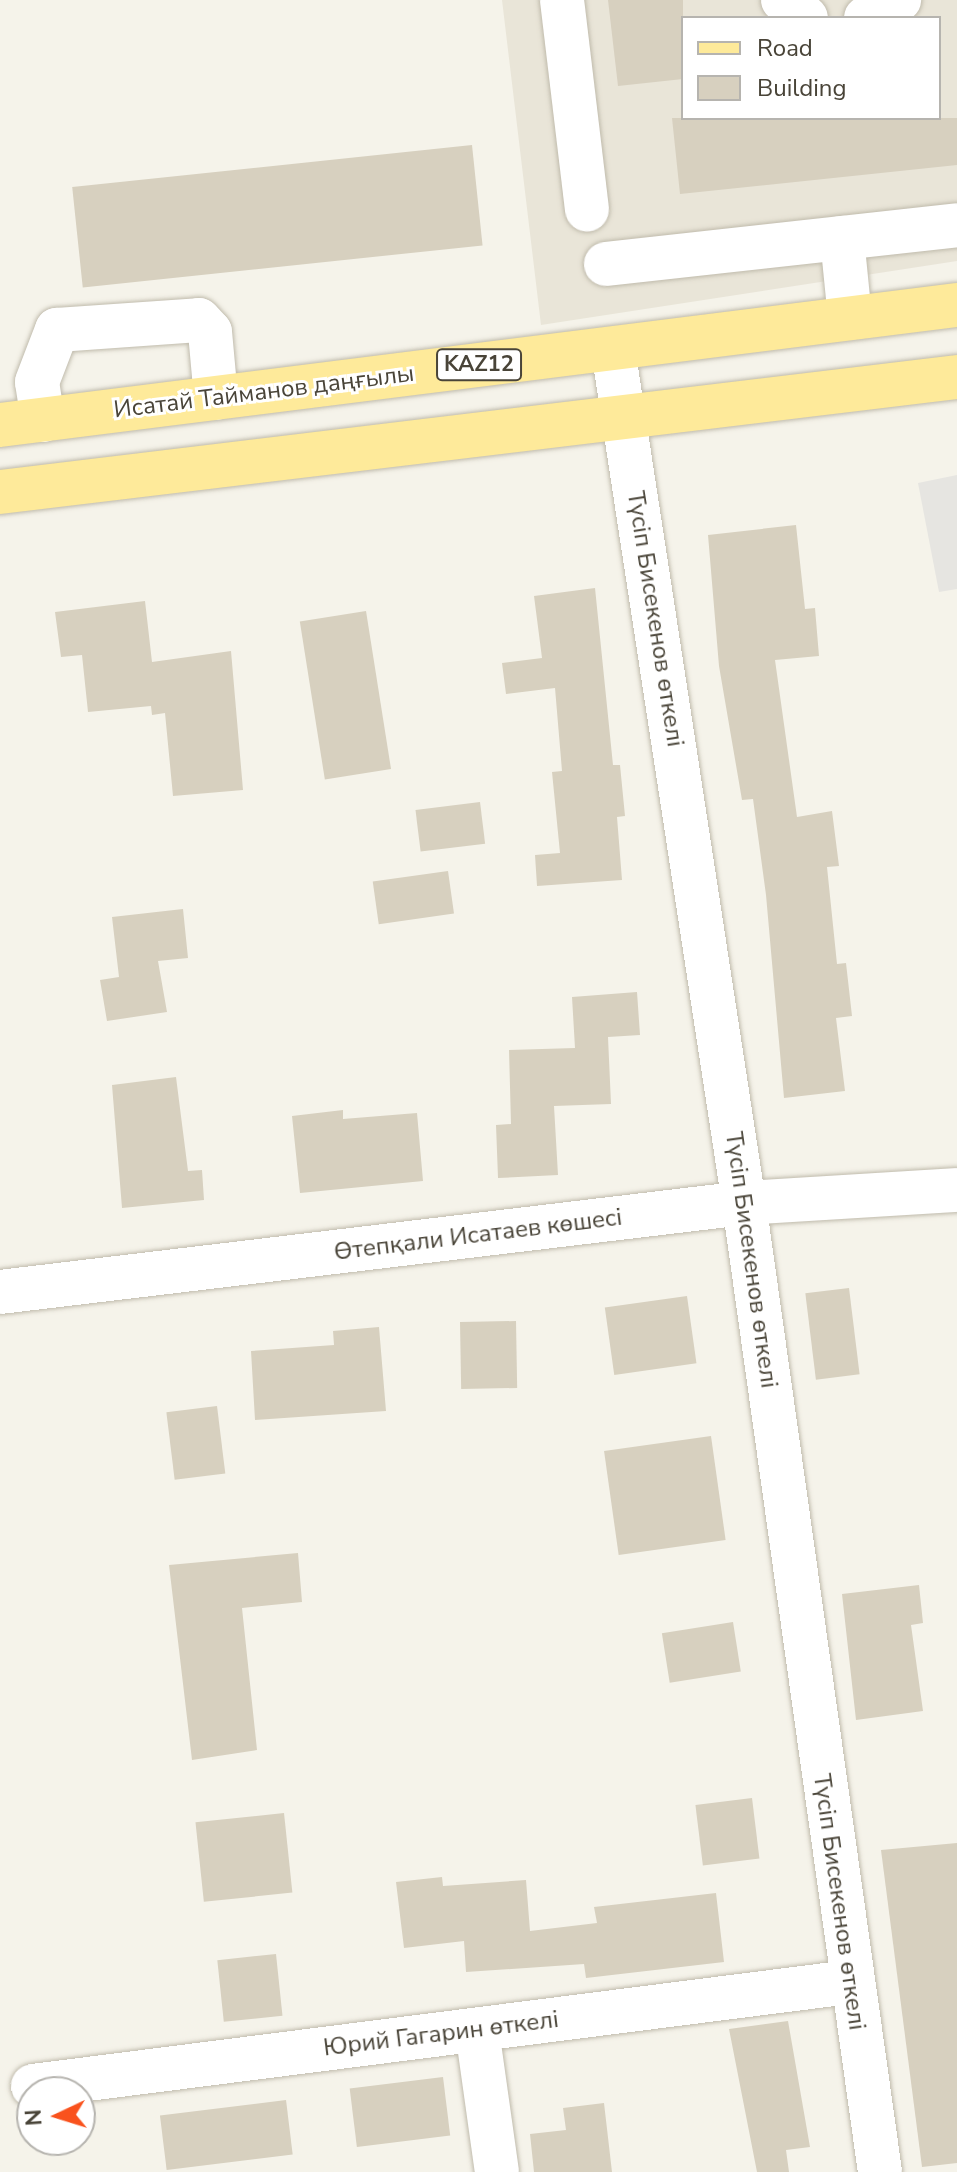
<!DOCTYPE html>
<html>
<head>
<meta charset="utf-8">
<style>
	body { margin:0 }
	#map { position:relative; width:957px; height:2172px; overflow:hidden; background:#f5f3ea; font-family:"Nunito Sans",sans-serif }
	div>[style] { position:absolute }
	.residential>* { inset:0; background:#e9e5d8 }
	.parking>* { inset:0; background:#e6e5e1 }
	.building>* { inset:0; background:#d7d0bf; transform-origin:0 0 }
	.roads { filter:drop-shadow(0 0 2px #c0bbac) drop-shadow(0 0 2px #c0bbac) }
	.minor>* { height:44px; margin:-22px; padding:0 22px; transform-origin:22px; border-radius:22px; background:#fff }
	.major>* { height:44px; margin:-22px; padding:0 22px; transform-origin:22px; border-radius:22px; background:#feea9a }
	span { translate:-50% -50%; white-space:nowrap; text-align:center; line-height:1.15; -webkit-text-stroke:6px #fff; paint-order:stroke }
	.shield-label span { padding:2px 6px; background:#fff; border:2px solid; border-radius:6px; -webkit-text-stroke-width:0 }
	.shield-label { font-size:22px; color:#494438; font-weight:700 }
	.street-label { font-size:24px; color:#494438 }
	.legend { position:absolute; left:681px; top:16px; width:260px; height:104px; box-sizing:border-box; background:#fff; border:2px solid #b6b4af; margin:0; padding:10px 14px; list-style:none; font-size:24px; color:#494438 }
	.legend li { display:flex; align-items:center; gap:16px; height:40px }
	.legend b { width:40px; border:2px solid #b6b4af }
	.north { position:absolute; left:16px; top:2076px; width:80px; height:80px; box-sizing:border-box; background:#fff; border:2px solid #b6b4af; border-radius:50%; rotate:266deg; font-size:22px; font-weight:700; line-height:32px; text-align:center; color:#494438 }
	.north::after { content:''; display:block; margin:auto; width:28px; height:36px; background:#f9521d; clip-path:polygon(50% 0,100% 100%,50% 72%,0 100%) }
</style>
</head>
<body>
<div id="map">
	<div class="residential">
		<div style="clip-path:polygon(evenodd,502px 0,957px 0,957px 261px,541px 325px,502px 0,683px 18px,939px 18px,939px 118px,683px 118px,683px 18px)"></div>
	</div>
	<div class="parking">
		<div style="clip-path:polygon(957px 475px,957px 589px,939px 592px,918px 483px)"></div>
	</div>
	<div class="building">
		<div style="clip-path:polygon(608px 0,683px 0,683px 79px,618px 86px)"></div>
		<div style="clip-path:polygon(672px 118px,957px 118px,957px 165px,680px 194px)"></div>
		<div style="left:472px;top:145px;width:101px;height:402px;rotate:84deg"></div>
		<div style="clip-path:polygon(796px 525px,805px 609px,815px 608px,819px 656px,775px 660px,797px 817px,832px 811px,839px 866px,827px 867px,837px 964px,846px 963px,852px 1016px,836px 1018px,845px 1091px,784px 1098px,766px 895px,753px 799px,742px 800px,719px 666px,708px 535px)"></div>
		<div style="clip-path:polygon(595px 588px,613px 765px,620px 765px,625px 816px,617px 817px,622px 880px,537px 886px,535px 855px,560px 853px,552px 772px,562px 771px,555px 688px,506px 694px,502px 663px,542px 658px,534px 596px)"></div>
		<div style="clip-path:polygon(145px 601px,152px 662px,231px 651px,243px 790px,173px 796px,165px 713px,152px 715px,151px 706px,88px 712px,82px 655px,61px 657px,55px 612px)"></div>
		<div style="left:366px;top:611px;width:160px;height:67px;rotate:81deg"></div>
		<div style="left:480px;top:802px;width:42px;height:65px;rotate:83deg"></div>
		<div style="left:448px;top:871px;width:43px;height:76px;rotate:82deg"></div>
		<div style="clip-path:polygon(183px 909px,188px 958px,158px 961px,167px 1012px,107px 1021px,100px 980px,119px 977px,112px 917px)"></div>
		<div style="clip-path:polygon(637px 992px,640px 1035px,608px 1037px,611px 1104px,554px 1106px,558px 1175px,498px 1178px,496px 1125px,511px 1124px,509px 1050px,575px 1048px,572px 997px)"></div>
		<div style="clip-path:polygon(176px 1077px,188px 1171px,202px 1170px,204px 1200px,122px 1208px,112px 1085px)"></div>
		<div style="clip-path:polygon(343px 1110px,343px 1119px,417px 1113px,423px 1181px,300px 1193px,292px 1116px)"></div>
		<div style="left:849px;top:1288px;width:87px;height:44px;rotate:83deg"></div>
		<div style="left:687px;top:1296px;width:68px;height:83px;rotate:82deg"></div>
		<div style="left:516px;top:1321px;width:67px;height:56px;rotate:89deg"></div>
		<div style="clip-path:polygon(379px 1327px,386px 1411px,255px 1420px,251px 1351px,334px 1345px,333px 1331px)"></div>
		<div style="left:217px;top:1406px;width:68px;height:51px;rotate:83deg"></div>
		<div style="left:711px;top:1436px;width:105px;height:108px;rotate:82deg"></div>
		<div style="clip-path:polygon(298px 1553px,302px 1602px,242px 1608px,257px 1750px,192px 1760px,169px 1565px)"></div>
		<div style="clip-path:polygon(919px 1585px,923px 1623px,911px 1625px,923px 1711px,856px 1720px,842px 1594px)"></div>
		<div style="left:733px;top:1622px;width:50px;height:72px;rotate:81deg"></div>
		<div style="left:752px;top:1798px;width:61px;height:57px;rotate:83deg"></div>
		<div style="left:284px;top:1813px;width:80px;height:89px;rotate:84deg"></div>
		<div style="clip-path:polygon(957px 1843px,957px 2163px,922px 2167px,881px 1850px)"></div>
		<div style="clip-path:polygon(442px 1877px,443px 1886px,526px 1880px,530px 1931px,597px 1923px,594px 1907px,716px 1893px,724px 1962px,586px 1978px,584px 1964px,466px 1972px,464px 1941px,404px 1948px,396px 1882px)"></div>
		<div style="left:276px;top:1954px;width:62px;height:59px;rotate:84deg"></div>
		<div style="clip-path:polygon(788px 2021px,810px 2147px,786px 2150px,789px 2172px,757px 2172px,729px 2029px)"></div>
		<div style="left:443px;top:2077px;width:59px;height:94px;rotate:83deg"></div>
		<div style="left:286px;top:2100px;width:55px;height:127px;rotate:83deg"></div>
		<div style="clip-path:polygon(604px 2103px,612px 2172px,534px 2172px,530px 2134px,566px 2130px,563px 2108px)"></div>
	</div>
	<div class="roads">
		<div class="minor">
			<div style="left:562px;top:0;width:211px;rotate:83.2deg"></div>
			<div style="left:783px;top:0;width:29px;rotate:38deg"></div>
			<div style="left:866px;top:18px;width:38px;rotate:-29deg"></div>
			<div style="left:842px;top:238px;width:80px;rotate:84.3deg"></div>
			<div style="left:606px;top:264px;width:353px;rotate:-6.3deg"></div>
			<div style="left:613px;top:349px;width:864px;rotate:81.28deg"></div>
			<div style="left:744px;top:1203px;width:978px;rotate:82.01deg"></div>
			<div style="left:43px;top:420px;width:38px;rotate:-99deg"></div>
			<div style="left:37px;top:382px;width:56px;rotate:-69deg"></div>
			<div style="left:57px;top:330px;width:142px;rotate:-4deg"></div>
			<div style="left:199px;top:320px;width:16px;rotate:47deg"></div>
			<div style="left:210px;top:332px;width:66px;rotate:84.8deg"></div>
			<div style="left:0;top:1292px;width:749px;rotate:-6.82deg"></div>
			<div style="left:744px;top:1203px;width:213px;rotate:-3.5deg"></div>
			<div style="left:477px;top:2030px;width:143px;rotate:82deg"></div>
			<div style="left:33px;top:2086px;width:823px;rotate:-7.26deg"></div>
		</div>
		<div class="major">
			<div style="left:0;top:425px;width:964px;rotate:-7.15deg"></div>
			<div style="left:0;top:492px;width:964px;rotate:-6.85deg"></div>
		</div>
	</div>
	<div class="shield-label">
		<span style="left:479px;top:365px">KAZ12</span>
	</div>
	<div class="street-label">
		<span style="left:264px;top:392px;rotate:-7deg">Исатай Тайманов даңғылы</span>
		<span style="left:655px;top:619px;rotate:81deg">Түсіп Бисекенов өткелі</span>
		<span style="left:478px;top:1235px;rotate:-7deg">Өтепқали Исатаев көшесі</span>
		<span style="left:751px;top:1260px;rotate:82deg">Түсіп Бисекенов өткелі</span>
		<span style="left:839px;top:1902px;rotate:82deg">Түсіп Бисекенов өткелі</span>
		<span style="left:441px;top:2034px;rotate:-7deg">Юрий Гагарин өткелі</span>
	</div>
	<ul class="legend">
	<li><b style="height:10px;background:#feea9a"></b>Road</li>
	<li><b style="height:22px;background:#d7d0bf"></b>Building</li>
	</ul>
	<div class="north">N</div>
</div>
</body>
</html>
